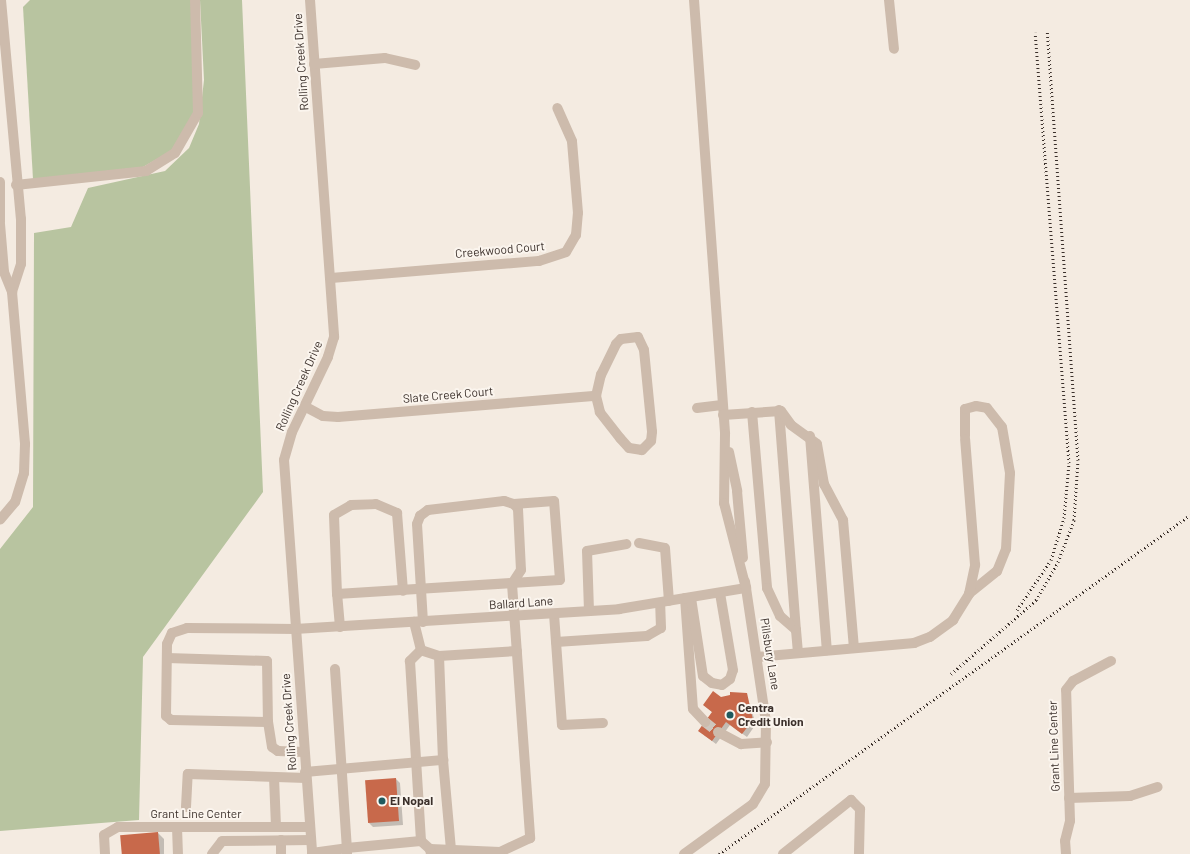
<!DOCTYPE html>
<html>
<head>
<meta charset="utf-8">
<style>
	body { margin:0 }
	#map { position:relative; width:1190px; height:854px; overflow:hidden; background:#f4ebe1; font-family:Barlow,sans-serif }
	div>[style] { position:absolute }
	.green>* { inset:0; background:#b8c4a0 }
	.shadow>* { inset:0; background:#0003 }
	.building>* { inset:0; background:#c8694b; transform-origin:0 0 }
	.minor-tunnel>* { height:10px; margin-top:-5px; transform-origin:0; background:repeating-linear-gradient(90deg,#cfc6bd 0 10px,transparent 0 15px) }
	.minor>* { height:10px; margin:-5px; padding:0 5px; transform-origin:5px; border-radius:5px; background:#cdbbac }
	.rail>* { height:3px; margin-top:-1.5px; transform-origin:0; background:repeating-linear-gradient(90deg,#3b302b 0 1px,transparent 0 4px) }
	.dots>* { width:11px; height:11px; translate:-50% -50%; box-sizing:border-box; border:2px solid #fbf5ee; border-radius:50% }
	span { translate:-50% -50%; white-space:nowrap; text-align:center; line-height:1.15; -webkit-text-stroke:4px #fbf5ee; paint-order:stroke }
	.street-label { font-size:12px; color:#3b302b }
	.poi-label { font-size:12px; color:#3b302b; font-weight:700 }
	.left { translate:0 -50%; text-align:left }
</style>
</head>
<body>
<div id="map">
	<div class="green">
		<div style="clip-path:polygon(30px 0,191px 0,194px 113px,171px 151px,143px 167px,33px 179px,23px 7px)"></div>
		<div style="clip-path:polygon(200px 0,242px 0,263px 492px,143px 657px,139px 820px,0 831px,0 549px,33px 507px,34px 233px,71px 227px,88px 188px,165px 171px,189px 148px,199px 124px,204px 80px)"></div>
	</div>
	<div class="shadow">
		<div style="clip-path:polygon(746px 694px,756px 724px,747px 737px,730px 725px,716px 744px,704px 735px,713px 713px,704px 705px,721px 698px)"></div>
		<div style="clip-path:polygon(396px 779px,400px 783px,403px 825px,373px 827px,369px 823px)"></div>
		<div style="clip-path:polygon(158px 833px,164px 839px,164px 854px,122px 854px)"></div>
	</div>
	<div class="building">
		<div style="clip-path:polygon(713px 691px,721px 697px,730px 695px,730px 692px,747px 693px,753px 720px,742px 734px,726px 722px,712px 741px,698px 731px,712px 712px,703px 705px)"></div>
		<div style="left:396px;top:778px;width:43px;height:31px;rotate:86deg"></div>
		<div style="left:158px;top:832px;width:22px;height:38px;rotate:85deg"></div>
	</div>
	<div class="minor-tunnel">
		<div style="left:705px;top:722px;width:16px;rotate:38deg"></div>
	</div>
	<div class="minor">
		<div style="left:1px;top:0;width:220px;rotate:84.8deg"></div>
		<div style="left:21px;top:219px;width:45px;rotate:90deg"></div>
		<div style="left:21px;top:264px;width:29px;rotate:108deg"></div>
		<div style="left:310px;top:0;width:338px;rotate:85.9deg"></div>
		<div style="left:334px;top:337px;width:21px;rotate:107deg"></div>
		<div style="left:328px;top:357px;width:83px;rotate:115.6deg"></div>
		<div style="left:292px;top:432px;width:29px;rotate:106deg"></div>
		<div style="left:284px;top:460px;width:395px;rotate:85.9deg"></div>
		<div style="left:694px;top:0;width:435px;rotate:85.9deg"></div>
		<div style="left:725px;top:434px;width:69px;rotate:90.8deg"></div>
		<div style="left:724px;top:503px;width:88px;rotate:75.5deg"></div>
		<div style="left:889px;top:0;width:49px;rotate:84.2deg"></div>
		<div style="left:314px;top:64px;width:71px;rotate:-4.8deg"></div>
		<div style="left:385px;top:58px;width:31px;rotate:13deg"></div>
		<div style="left:0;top:182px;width:40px;rotate:90deg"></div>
		<div style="left:16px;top:185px;width:131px;rotate:-6.1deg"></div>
		<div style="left:146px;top:171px;width:34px;rotate:-32deg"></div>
		<div style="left:175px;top:153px;width:46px;rotate:-60.1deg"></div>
		<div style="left:198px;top:113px;width:113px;rotate:-91.5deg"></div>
		<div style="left:0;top:224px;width:48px;rotate:85.2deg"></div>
		<div style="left:4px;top:272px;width:22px;rotate:68deg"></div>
		<div style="left:12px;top:292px;width:153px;rotate:85.1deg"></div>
		<div style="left:25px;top:444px;width:29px;rotate:92deg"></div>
		<div style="left:24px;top:473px;width:30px;rotate:107deg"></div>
		<div style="left:15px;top:502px;width:23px;rotate:130deg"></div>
		<div style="left:331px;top:278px;width:209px;rotate:-4.7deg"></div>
		<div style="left:539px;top:261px;width:28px;rotate:-18deg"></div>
		<div style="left:566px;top:252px;width:20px;rotate:-60deg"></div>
		<div style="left:576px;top:235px;width:22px;rotate:-85deg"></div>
		<div style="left:578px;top:213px;width:72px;rotate:-94.8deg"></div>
		<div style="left:572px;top:141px;width:36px;rotate:-114deg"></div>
		<div style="left:638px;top:337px;width:14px;rotate:65deg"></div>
		<div style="left:644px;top:350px;width:82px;rotate:84.4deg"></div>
		<div style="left:652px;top:432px;width:9px;rotate:96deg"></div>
		<div style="left:651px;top:441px;width:13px;rotate:135deg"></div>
		<div style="left:642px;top:450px;width:13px;rotate:-171deg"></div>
		<div style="left:629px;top:448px;width:13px;rotate:-132deg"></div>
		<div style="left:620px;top:438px;width:33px;rotate:-128deg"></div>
		<div style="left:600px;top:412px;width:16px;rotate:-104deg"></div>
		<div style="left:596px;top:396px;width:22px;rotate:-77deg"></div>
		<div style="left:601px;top:375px;width:34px;rotate:-64deg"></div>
		<div style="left:616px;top:344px;width:7px;rotate:-45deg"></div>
		<div style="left:621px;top:339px;width:17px;rotate:-7deg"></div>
		<div style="left:304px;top:406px;width:21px;rotate:28deg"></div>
		<div style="left:323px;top:416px;width:15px;rotate:4deg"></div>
		<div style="left:338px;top:417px;width:259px;rotate:-4.7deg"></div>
		<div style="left:697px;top:408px;width:25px;rotate:-7deg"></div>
		<div style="left:779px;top:410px;width:221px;rotate:85.6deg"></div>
		<div style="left:752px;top:412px;width:177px;rotate:85.1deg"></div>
		<div style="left:767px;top:588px;width:31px;rotate:65deg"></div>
		<div style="left:780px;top:616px;width:21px;rotate:41deg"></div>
		<div style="left:796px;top:630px;width:23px;rotate:85deg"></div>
		<div style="left:723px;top:415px;width:58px;rotate:-3.9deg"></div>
		<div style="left:781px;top:411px;width:17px;rotate:54deg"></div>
		<div style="left:791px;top:425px;width:32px;rotate:36deg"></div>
		<div style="left:817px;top:444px;width:41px;rotate:80.1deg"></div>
		<div style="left:824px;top:484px;width:41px;rotate:62.2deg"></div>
		<div style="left:843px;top:520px;width:128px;rotate:85.1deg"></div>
		<div style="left:810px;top:436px;width:215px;rotate:85.5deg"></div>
		<div style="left:965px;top:436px;width:27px;rotate:-90deg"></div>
		<div style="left:965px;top:409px;width:11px;rotate:-15deg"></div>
		<div style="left:976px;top:406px;width:11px;rotate:10deg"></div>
		<div style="left:987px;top:408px;width:24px;rotate:52deg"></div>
		<div style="left:1002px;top:427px;width:47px;rotate:80.1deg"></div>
		<div style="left:1010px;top:473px;width:76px;rotate:93deg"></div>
		<div style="left:1006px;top:549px;width:24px;rotate:112deg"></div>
		<div style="left:997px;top:571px;width:36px;rotate:141deg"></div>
		<div style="left:729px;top:452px;width:40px;rotate:78deg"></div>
		<div style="left:737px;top:491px;width:67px;rotate:84.9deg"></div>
		<div style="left:639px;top:543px;width:26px;rotate:11deg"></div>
		<div style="left:665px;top:548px;width:53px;rotate:85.7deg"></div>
		<div style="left:337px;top:594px;width:79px;rotate:-92.2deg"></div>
		<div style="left:334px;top:515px;width:20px;rotate:-30deg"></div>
		<div style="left:351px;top:505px;width:25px;rotate:-2deg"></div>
		<div style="left:376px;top:504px;width:23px;rotate:23deg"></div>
		<div style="left:397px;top:513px;width:78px;rotate:85.6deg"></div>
		<div style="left:685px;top:598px;width:111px;rotate:85.9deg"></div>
		<div style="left:693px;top:709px;width:18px;rotate:47deg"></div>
		<div style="left:691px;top:598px;width:79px;rotate:81.3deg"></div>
		<div style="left:703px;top:676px;width:11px;rotate:38deg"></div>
		<div style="left:712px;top:683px;width:10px;rotate:11deg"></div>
		<div style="left:722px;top:685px;width:10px;rotate:-37deg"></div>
		<div style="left:730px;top:679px;width:9px;rotate:-72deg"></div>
		<div style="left:733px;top:670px;width:78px;rotate:-99.6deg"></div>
		<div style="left:589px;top:611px;width:60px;rotate:-91.9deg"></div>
		<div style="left:587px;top:551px;width:40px;rotate:-10deg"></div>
		<div style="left:554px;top:614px;width:111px;rotate:85.9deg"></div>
		<div style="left:562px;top:725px;width:41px;rotate:-2.8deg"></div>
		<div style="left:423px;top:622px;width:98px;rotate:-93.5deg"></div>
		<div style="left:417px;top:524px;width:9px;rotate:-69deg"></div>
		<div style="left:420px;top:516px;width:10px;rotate:-37deg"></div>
		<div style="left:428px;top:510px;width:77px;rotate:-6.8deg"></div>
		<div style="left:504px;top:501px;width:10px;rotate:17deg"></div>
		<div style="left:514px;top:504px;width:6px;rotate:51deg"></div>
		<div style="left:518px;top:509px;width:61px;rotate:87.2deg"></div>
		<div style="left:521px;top:570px;width:17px;rotate:123deg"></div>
		<div style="left:512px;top:584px;width:255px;rotate:85.9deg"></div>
		<div style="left:530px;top:838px;width:33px;rotate:155deg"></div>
		<div style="left:500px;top:852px;width:70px;rotate:-177.5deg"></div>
		<div style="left:430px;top:849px;width:5px;rotate:79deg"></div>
		<div style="left:340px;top:627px;width:33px;rotate:-95deg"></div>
		<div style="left:337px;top:594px;width:223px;rotate:-3.6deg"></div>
		<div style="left:560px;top:580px;width:79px;rotate:-94.3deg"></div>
		<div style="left:554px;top:501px;width:40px;rotate:175.7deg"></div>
		<div style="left:556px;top:642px;width:91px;rotate:-3.8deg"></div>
		<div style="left:647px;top:636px;width:16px;rotate:-30deg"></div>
		<div style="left:661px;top:628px;width:25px;rotate:-92deg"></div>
		<div style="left:421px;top:650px;width:16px;rotate:135deg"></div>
		<div style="left:410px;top:661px;width:180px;rotate:86.5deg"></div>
		<div style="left:439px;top:656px;width:78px;rotate:-3.7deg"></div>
		<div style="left:757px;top:657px;width:158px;rotate:-5.1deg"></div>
		<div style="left:914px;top:643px;width:17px;rotate:-21deg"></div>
		<div style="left:930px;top:637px;width:29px;rotate:-36deg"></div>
		<div style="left:953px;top:620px;width:31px;rotate:-58deg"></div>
		<div style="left:969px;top:594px;width:30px;rotate:-78deg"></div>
		<div style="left:975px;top:565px;width:126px;rotate:-94.5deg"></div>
		<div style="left:167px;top:658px;width:100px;rotate:1.7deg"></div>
		<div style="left:267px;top:661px;width:61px;rotate:89.1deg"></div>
		<div style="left:335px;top:669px;width:179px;rotate:86.2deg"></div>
		<div style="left:347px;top:848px;width:74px;rotate:-5.4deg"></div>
		<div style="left:421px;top:841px;width:12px;rotate:42deg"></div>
		<div style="left:718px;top:732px;width:26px;rotate:28deg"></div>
		<div style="left:741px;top:744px;width:26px;rotate:-4deg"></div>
		<div style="left:304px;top:752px;width:26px;rotate:-178deg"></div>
		<div style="left:278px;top:751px;width:7px;rotate:-146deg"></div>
		<div style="left:272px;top:747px;width:25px;rotate:-99deg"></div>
		<div style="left:268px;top:722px;width:97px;rotate:-178.8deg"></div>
		<div style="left:171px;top:720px;width:6px;rotate:-141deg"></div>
		<div style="left:166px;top:716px;width:72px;rotate:-89.2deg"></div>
		<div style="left:167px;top:644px;width:12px;rotate:-66deg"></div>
		<div style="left:172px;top:633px;width:16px;rotate:-18deg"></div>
		<div style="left:187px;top:628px;width:108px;rotate:0.5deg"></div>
		<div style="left:295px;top:629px;width:325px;rotate:-3.5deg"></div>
		<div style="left:619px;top:609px;width:129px;rotate:-9.4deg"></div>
		<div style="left:443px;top:760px;width:90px;rotate:84.9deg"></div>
		<div style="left:305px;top:772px;width:139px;rotate:-5deg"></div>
		<div style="left:443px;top:760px;width:104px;rotate:-92.2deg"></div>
		<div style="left:439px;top:656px;width:19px;rotate:-162deg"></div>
		<div style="left:421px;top:650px;width:29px;rotate:-104deg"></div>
		<div style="left:274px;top:777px;width:50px;rotate:87.7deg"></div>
		<div style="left:1069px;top:798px;width:61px;rotate:-1.9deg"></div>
		<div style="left:1130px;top:796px;width:29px;rotate:-18deg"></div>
		<div style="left:186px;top:807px;width:33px;rotate:-87deg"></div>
		<div style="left:188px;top:774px;width:118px;rotate:1.9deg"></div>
		<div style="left:177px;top:827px;width:27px;rotate:88deg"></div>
		<div style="left:281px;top:840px;width:14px;rotate:90deg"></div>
		<div style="left:312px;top:853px;width:35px;rotate:-8deg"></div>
		<div style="left:347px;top:848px;width:6px;rotate:90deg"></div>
		<div style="left:105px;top:854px;width:19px;rotate:-93deg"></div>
		<div style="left:104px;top:835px;width:16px;rotate:-30deg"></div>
		<div style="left:118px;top:827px;width:191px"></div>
		<div style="left:212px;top:854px;width:16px;rotate:-52deg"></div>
		<div style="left:222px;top:841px;width:89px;rotate:-0.6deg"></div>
		<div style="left:684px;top:854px;width:85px;rotate:-35.9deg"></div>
		<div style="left:753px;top:804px;width:23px;rotate:-59deg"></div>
		<div style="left:765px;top:784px;width:62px;rotate:-89.1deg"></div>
		<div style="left:766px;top:722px;width:142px;rotate:-98.5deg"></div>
		<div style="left:783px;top:854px;width:87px;rotate:-38.5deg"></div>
		<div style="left:851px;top:800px;width:13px;rotate:45deg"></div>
		<div style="left:860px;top:809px;width:45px;rotate:91.3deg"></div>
		<div style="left:1066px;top:854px;width:13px;rotate:-94deg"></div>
		<div style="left:1065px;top:841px;width:21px;rotate:-76deg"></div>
		<div style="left:1070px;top:821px;width:131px;rotate:-91.7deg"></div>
		<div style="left:1066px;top:690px;width:11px;rotate:-52deg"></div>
		<div style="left:1073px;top:681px;width:43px;rotate:-27.8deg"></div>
	</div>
	<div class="rail">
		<div style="left:1017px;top:610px;width:60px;rotate:-55.8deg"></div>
		<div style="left:1051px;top:560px;width:44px;rotate:-72.8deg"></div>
		<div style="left:1064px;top:518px;width:55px;rotate:-84.8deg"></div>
		<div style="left:1069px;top:463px;width:432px;rotate:-94.5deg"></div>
		<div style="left:951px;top:674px;width:113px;rotate:-41deg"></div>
		<div style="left:1036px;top:600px;width:44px;rotate:-59.9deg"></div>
		<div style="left:1058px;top:562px;width:45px;rotate:-69.1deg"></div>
		<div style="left:1074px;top:520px;width:60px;rotate:-86.2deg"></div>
		<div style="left:1078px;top:460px;width:429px;rotate:-94.1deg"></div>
		<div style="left:719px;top:854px;width:580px;rotate:-35.74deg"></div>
	</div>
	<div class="dots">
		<div style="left:730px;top:715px;background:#1f5a5e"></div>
		<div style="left:382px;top:801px;background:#1f5a5e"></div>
	</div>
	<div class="street-label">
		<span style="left:301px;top:62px;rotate:-94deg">Rolling Creek Drive</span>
		<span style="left:500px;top:250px;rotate:-5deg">Creekwood Court</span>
		<span style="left:299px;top:386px;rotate:-66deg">Rolling Creek Drive</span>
		<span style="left:448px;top:395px;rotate:-5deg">Slate Creek Court</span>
		<span style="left:521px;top:603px;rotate:-4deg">Ballard Lane</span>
		<span style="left:770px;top:654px;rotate:81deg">Pillsbury Lane</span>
		<span style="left:289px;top:722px;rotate:-94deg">Rolling Creek Drive</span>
		<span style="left:1054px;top:746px;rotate:-92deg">Grant Line Center</span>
		<span style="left:196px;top:814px">Grant Line Center</span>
	</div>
	<div class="poi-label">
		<span class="left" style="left:738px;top:715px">Centra<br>Credit Union</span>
		<span class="left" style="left:390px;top:801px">El Nopal</span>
	</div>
</div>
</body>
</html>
